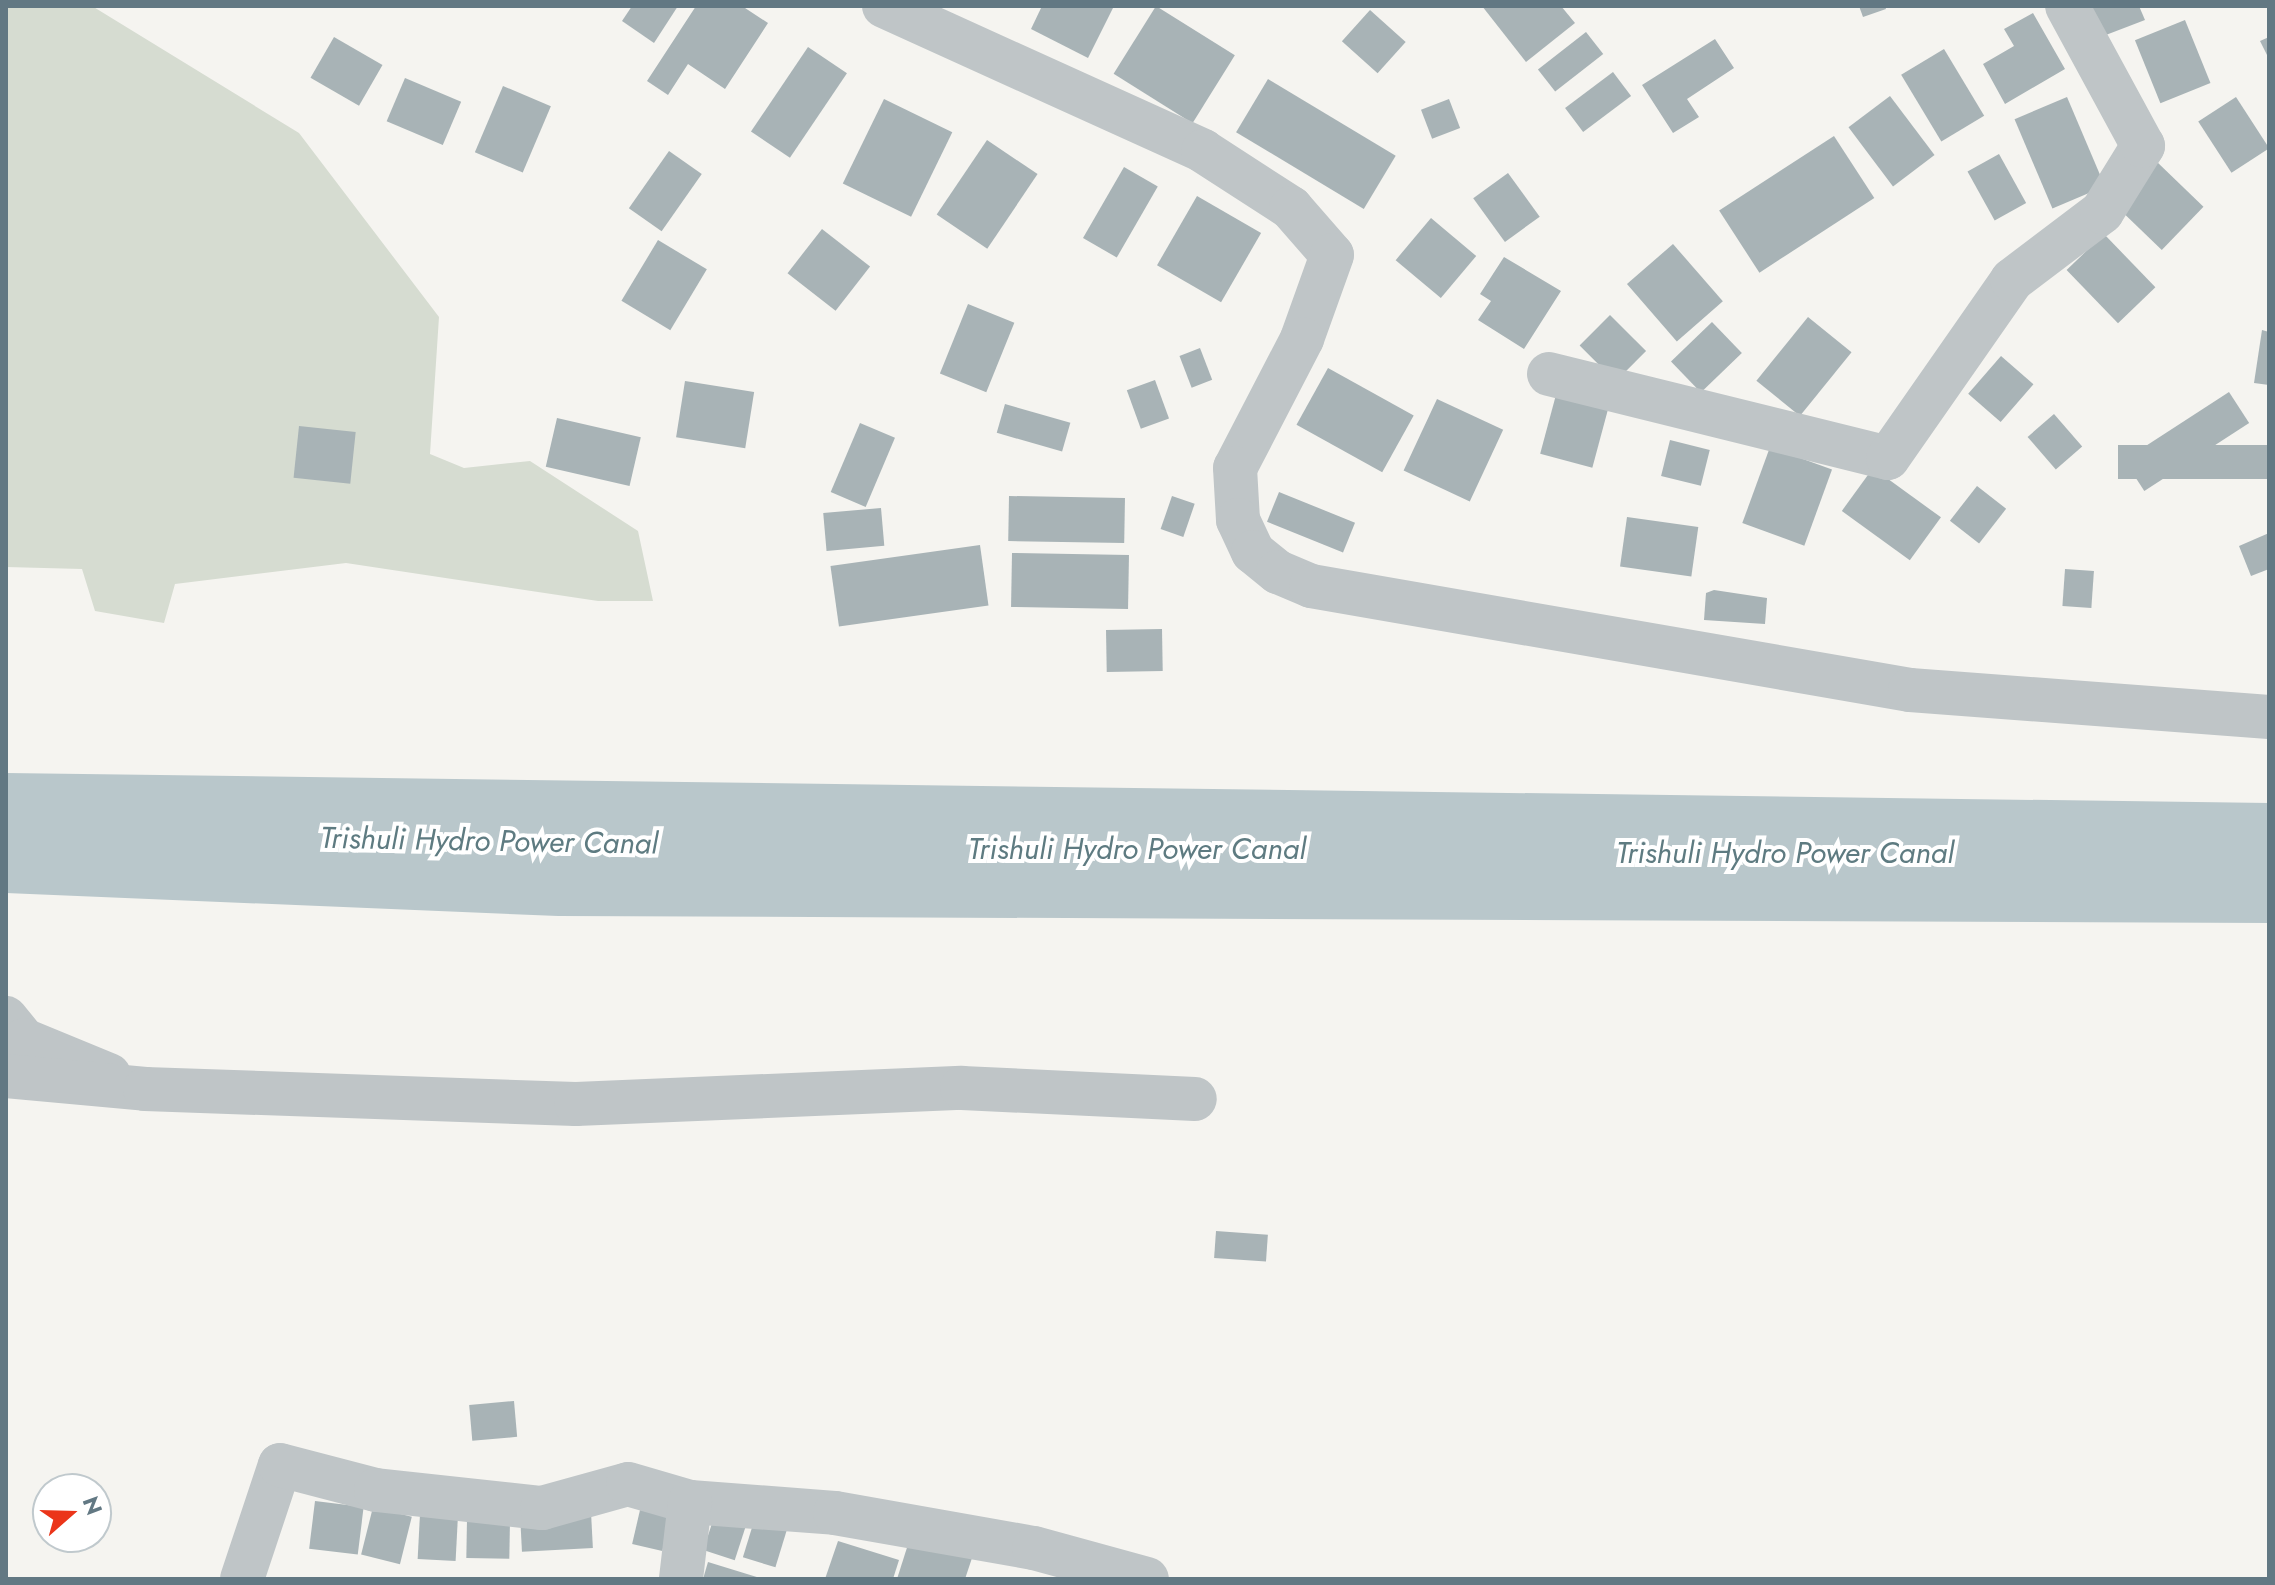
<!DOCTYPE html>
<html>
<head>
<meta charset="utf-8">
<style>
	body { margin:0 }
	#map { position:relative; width:2275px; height:1585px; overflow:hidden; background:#f5f4f0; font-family:Jost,sans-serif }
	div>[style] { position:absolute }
	.green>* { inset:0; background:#d6dcd1 }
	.water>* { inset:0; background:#b9c7cb }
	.building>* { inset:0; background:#a8b3b6; transform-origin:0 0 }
	.minor>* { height:44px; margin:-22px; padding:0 22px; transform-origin:22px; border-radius:22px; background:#bfc5c7 }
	span { translate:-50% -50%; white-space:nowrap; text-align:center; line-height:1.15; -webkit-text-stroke:8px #fff; paint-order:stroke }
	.water-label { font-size:30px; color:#5e7b81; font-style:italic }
	.frame { position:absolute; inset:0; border:8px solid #627883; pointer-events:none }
	.north { position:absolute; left:32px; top:1473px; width:80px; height:80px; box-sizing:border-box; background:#fff; border:2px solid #c0c9cd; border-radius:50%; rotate:70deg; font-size:22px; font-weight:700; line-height:32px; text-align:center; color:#627883 }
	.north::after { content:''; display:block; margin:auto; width:28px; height:36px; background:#eb351a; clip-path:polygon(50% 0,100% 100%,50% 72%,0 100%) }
</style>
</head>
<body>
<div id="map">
	<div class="green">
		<div style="clip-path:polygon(6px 6px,92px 6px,299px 133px,439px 317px,430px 454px,464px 468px,530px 461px,638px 531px,653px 601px,598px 601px,346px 563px,175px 584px,164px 623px,95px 611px,82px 569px,6px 567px)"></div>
	</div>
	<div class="water">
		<div style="clip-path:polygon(6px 773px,2269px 803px,2269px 923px,558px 916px,6px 893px)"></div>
	</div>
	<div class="building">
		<div style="clip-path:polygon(632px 6px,678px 6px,654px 43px,622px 21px)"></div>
		<div style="clip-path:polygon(696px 6px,742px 6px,768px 23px,725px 89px,688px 64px,668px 95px,647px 81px)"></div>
		<div style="clip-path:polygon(1042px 6px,1114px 6px,1088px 58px,1031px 29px)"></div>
		<div style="left:1156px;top:6px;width:93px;height:80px;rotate:32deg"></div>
		<div style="clip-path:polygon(1482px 6px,1561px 6px,1575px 23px,1526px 62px)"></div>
		<div style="clip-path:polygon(1859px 6px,1885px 6px,1886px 9px,1863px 17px)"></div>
		<div style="clip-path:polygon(2086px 6px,2139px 6px,2145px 20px,2098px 38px)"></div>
		<div style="left:1370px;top:10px;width:48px;height:42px;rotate:42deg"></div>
		<div style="clip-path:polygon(2033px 13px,2065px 69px,2005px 104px,1983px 64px,2014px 46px,2004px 29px)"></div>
		<div style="left:2185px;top:20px;width:68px;height:54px;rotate:68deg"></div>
		<div style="left:1586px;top:32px;width:28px;height:61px;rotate:52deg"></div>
		<div style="left:334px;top:37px;width:56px;height:47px;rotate:30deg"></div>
		<div style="clip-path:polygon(2269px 37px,2269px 59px,2260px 41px)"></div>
		<div style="clip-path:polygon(1715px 39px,1734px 68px,1687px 99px,1699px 117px,1673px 133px,1642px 85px)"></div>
		<div style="left:808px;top:47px;width:47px;height:102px;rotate:34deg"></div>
		<div style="left:1944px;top:49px;width:78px;height:50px;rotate:59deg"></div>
		<div style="left:1613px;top:72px;width:30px;height:60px;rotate:53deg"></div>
		<div style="left:405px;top:78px;width:61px;height:47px;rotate:23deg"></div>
		<div style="left:1268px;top:79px;width:149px;height:62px;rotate:31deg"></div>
		<div style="left:503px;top:86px;width:52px;height:72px;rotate:23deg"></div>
		<div style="left:1890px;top:96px;width:74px;height:52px;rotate:53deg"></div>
		<div style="left:2067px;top:97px;width:97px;height:57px;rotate:67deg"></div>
		<div style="left:2236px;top:97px;width:61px;height:45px;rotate:57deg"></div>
		<div style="left:884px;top:99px;width:76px;height:94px;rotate:26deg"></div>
		<div style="left:1449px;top:99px;width:31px;height:30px;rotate:69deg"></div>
		<div style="left:1834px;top:136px;width:74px;height:137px;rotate:57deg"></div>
		<div style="left:987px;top:140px;width:61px;height:90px;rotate:34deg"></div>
		<div style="left:669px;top:151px;width:40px;height:70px;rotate:35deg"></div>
		<div style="left:1999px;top:154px;width:56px;height:36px;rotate:61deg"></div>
		<div style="left:2156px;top:161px;width:66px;height:60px;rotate:44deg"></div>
		<div style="left:1124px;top:167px;width:39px;height:82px;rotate:30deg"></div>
		<div style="left:1508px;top:173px;width:54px;height:43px;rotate:54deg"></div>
		<div style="left:1197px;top:196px;width:74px;height:80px;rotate:30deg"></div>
		<div style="left:1431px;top:218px;width:59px;height:55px;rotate:40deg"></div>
		<div style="left:822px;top:229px;width:61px;height:56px;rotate:38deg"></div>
		<div style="left:2104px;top:234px;width:74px;height:52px;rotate:46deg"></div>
		<div style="left:658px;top:240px;width:57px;height:71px;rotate:31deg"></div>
		<div style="left:1673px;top:244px;width:76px;height:61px;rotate:49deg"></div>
		<div style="clip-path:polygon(1504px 257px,1561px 291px,1524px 349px,1478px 320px,1491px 301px,1480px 294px)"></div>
		<div style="left:968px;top:304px;width:50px;height:75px;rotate:22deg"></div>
		<div style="left:1610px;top:315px;width:51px;height:43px;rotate:45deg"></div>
		<div style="left:1808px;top:317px;width:56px;height:82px;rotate:39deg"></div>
		<div style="left:1712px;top:322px;width:43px;height:57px;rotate:46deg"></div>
		<div style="clip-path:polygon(2262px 330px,2269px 332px,2269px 385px,2254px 383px)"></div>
		<div style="left:1200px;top:348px;width:34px;height:22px;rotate:69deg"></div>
		<div style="left:2001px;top:356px;width:43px;height:50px;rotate:41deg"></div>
		<div style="left:1328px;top:368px;width:98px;height:65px;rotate:29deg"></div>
		<div style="left:1155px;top:380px;width:41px;height:30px;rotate:70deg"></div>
		<div style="left:685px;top:381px;width:70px;height:57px;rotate:9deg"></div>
		<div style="left:1557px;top:391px;width:54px;height:65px;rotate:15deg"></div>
		<div style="left:2229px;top:392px;width:37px;height:125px;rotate:57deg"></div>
		<div style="left:1437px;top:399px;width:73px;height:79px;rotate:25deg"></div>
		<div style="left:1005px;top:404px;width:68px;height:30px;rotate:16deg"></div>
		<div style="left:2054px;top:414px;width:43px;height:35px;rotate:49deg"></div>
		<div style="left:557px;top:418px;width:86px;height:50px;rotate:13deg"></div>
		<div style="left:860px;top:423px;width:38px;height:75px;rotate:23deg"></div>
		<div style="left:299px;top:426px;width:57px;height:52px;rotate:6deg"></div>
		<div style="left:1670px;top:440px;width:41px;height:37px;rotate:14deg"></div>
		<div style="left:2269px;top:445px;width:34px;height:151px;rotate:90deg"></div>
		<div style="left:1770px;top:447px;width:66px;height:81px;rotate:20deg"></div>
		<div style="left:1873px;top:468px;width:84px;height:53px;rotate:36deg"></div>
		<div style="left:1977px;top:486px;width:37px;height:44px;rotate:38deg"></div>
		<div style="left:1279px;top:492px;width:82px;height:32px;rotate:22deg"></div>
		<div style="left:1009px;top:496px;width:116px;height:45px;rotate:1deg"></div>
		<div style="left:1172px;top:496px;width:24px;height:35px;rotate:19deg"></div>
		<div style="left:881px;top:508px;width:38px;height:58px;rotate:85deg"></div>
		<div style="left:1627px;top:517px;width:72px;height:50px;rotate:8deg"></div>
		<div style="clip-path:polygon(2269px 533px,2269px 569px,2251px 576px,2239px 546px)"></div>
		<div style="left:980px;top:545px;width:61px;height:151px;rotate:82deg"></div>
		<div style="left:1012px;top:553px;width:117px;height:54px;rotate:1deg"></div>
		<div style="left:2065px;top:569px;width:29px;height:37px;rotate:4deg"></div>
		<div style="clip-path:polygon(1714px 590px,1767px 598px,1765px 624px,1704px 620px,1706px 593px)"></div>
		<div style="left:1162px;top:629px;width:42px;height:56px;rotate:89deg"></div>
		<div style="left:1216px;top:1231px;width:52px;height:27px;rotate:4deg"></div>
		<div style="left:514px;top:1401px;width:36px;height:45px;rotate:85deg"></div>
		<div style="left:315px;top:1501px;width:49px;height:48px;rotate:7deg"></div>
		<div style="left:373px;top:1507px;width:40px;height:49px;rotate:14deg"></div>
		<div style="left:640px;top:1510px;width:31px;height:35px;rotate:13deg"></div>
		<div style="left:716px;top:1511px;width:33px;height:41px;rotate:18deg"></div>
		<div style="left:591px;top:1512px;width:36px;height:71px;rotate:87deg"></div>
		<div style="left:420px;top:1514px;width:38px;height:45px;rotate:3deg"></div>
		<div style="left:467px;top:1519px;width:43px;height:39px;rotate:1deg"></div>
		<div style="left:754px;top:1521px;width:34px;height:38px;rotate:17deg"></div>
		<div style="clip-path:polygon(911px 1535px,973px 1555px,965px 1579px,897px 1579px)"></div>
		<div style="clip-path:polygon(838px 1541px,899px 1560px,893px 1579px,825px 1579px)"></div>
		<div style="clip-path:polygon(708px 1562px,760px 1578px,760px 1579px,703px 1579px)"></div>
	</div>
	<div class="minor">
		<div style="left:884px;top:6px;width:350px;rotate:24.4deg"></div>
		<div style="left:1203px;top:151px;width:105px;rotate:32.9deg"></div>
		<div style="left:1291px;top:208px;width:62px;rotate:48.9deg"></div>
		<div style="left:1332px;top:255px;width:89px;rotate:109.7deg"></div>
		<div style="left:1302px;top:339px;width:145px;rotate:117.4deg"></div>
		<div style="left:1235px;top:468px;width:52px;rotate:86.7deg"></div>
		<div style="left:1238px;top:520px;width:35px;rotate:65deg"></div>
		<div style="left:1253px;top:552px;width:32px;rotate:39deg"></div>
		<div style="left:1278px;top:572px;width:36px;rotate:23deg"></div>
		<div style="left:1311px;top:586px;width:608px;rotate:9.85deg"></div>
		<div style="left:1910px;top:690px;width:360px;rotate:4.3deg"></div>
		<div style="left:1549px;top:374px;width:349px;rotate:13.9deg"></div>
		<div style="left:1888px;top:458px;width:217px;rotate:-55.1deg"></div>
		<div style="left:2012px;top:280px;width:113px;rotate:-37.1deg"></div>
		<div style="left:2102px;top:212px;width:78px;rotate:-58.2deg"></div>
		<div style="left:2143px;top:146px;width:159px;rotate:-118.5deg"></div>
		<div style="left:6px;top:1018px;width:28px;rotate:51deg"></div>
		<div style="left:24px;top:1040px;width:92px;rotate:22.4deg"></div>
		<div style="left:6px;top:1076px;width:140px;rotate:5.3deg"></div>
		<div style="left:145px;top:1089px;width:431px;rotate:2deg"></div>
		<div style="left:576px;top:1104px;width:386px;rotate:-2.4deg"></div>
		<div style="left:962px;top:1088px;width:233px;rotate:2.7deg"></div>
		<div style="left:690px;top:1502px;width:145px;rotate:4.3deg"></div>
		<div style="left:835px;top:1513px;width:202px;rotate:10deg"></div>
		<div style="left:1034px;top:1548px;width:117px;rotate:15.3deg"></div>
		<div style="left:242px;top:1579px;width:120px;rotate:-71.6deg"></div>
		<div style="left:280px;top:1465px;width:99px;rotate:14.6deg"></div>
		<div style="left:376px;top:1490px;width:167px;rotate:6.2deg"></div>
		<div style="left:542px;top:1508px;width:89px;rotate:-15.6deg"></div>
		<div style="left:628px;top:1484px;width:65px;rotate:16.2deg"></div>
		<div style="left:690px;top:1502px;width:78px;rotate:96.7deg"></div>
	</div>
	<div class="water-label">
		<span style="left:489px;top:841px;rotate:1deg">Trishuli Hydro Power Canal</span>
		<span style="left:1137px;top:849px">Trishuli Hydro Power Canal</span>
		<span style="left:1785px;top:853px">Trishuli Hydro Power Canal</span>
	</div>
	<div class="frame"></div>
	<div class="north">N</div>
</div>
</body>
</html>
